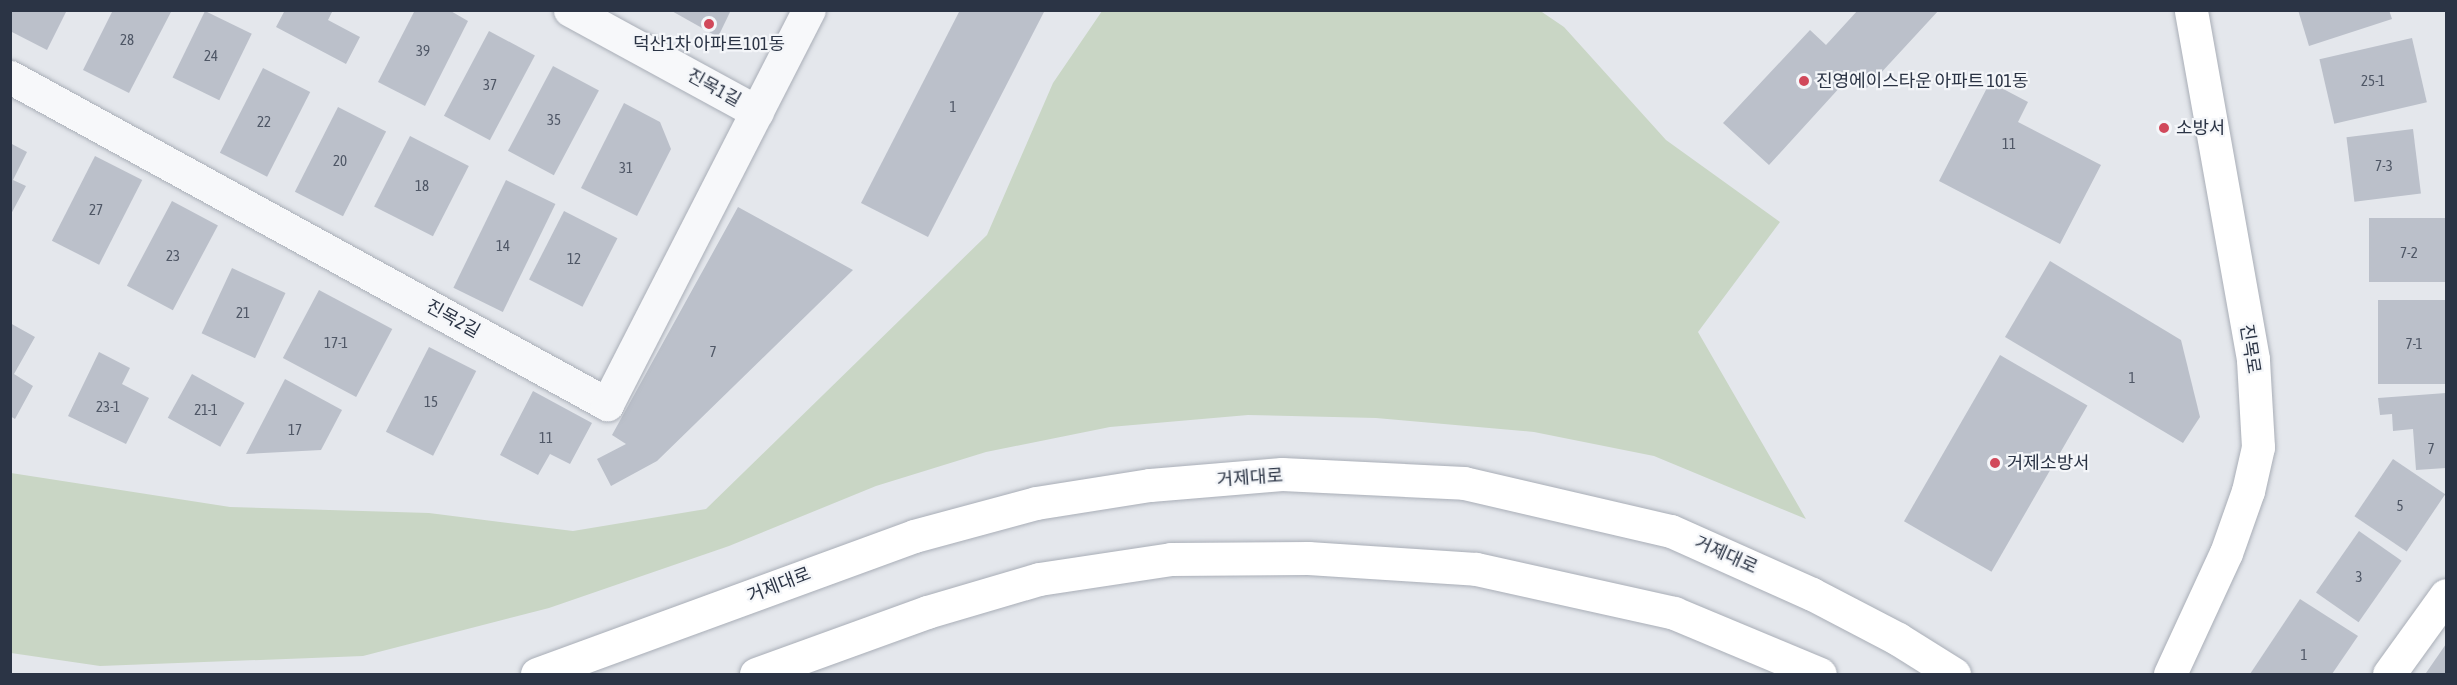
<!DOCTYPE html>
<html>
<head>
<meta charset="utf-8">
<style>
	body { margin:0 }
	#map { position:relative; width:2457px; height:685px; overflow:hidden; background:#e4e7ec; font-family:"Asap Condensed","Noto Sans KR",sans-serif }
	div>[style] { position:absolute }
	.green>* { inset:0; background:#c9d6c5 }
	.building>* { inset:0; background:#bbc0ca; transform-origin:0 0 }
	.roads { filter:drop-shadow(0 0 2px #a9aeb7) drop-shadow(0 0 2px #a9aeb7) }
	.street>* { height:33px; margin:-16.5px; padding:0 16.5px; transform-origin:16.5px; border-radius:16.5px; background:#f7f8fa }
	.secondary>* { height:33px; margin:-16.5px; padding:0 16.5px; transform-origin:16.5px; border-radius:16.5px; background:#fff }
	.dots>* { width:16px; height:16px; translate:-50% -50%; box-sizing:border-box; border:3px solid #f4f6f9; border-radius:50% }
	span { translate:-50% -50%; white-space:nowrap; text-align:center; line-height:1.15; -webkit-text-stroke:4.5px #f4f6f9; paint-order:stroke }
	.number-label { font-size:15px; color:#4f5766 }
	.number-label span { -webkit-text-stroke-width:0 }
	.poi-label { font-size:18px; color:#2b3445 }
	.left { translate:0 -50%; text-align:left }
	.street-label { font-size:18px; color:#2b3445 }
	.frame { position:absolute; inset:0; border:12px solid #2b3445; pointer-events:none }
</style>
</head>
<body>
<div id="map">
	<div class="green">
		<div style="clip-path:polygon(1102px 11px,1539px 10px,1564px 27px,1666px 140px,1780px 222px,1698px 332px,1806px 519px,1654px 456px,1534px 432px,1376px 418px,1248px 415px,1110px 427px,986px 452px,876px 486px,729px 546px,549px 608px,363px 656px,100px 666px,11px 653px,11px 473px,230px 507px,429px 513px,573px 531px,706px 509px,987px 235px,1053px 83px)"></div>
	</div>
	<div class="building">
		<div style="clip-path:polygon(10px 10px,67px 10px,47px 50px,10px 31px)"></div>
		<div style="clip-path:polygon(113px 10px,172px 10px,129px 93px,83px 70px)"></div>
		<div style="clip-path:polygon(285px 10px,333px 10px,328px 20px,360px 37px,346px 64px,276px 27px)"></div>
		<div style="clip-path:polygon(415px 10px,449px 10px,468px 21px,425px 106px,378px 82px)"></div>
		<div style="clip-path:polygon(670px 10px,731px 10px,718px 37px)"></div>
		<div style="clip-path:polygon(960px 10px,1045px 10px,928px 237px,861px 203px)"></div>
		<div style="clip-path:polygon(1858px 10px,1939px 10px,1867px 88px,1852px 74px,1769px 165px,1723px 123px,1810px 30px,1826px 45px)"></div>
		<div style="clip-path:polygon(2298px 10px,2389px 10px,2392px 19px,2309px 46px)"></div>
		<div style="left:205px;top:11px;width:52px;height:74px;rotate:26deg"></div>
		<div style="left:489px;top:31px;width:52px;height:96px;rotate:28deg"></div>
		<div style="left:2412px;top:38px;width:66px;height:95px;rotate:77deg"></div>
		<div style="left:553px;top:66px;width:52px;height:96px;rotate:28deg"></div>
		<div style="left:263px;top:68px;width:53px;height:95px;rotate:27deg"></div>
		<div style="clip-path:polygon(1990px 82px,2028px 102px,2018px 122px,2101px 165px,2060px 244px,1939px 181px)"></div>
		<div style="clip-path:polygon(624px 103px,660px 122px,671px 149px,637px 216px,581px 188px)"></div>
		<div style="left:338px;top:107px;width:54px;height:95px;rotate:27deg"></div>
		<div style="left:2413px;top:129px;width:65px;height:67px;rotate:83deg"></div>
		<div style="left:410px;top:136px;width:66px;height:79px;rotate:27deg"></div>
		<div style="clip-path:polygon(10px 143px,27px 152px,13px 180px,26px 186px,10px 216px)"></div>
		<div style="left:95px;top:156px;width:53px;height:95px;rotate:27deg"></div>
		<div style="left:506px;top:180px;width:55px;height:120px;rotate:26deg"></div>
		<div style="left:172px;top:201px;width:52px;height:96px;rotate:28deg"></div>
		<div style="clip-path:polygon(738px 207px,853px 270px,657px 461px,611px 486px,597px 459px,626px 444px,612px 435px)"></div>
		<div style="left:564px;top:211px;width:60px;height:77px;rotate:27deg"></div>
		<div style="left:2446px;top:218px;width:64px;height:77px;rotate:90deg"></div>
		<div style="clip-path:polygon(2050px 261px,2181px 340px,2200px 417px,2183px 443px,2005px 337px)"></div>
		<div style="left:232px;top:268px;width:59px;height:72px;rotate:25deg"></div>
		<div style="left:319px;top:290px;width:83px;height:77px;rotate:28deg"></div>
		<div style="left:2446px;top:300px;width:84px;height:68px;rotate:90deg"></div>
		<div style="clip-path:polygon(10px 323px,35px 337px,14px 374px,33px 386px,15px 419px,10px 416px)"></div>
		<div style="left:429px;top:347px;width:53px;height:95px;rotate:27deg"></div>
		<div style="clip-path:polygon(99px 352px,130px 368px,122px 384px,149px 398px,126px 444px,68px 416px)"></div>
		<div style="left:2000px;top:355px;width:101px;height:192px;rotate:30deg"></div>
		<div style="left:192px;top:374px;width:60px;height:50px;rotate:29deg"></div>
		<div style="clip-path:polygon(285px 379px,342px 410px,321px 450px,246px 454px)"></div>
		<div style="clip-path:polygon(533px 391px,592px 423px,570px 464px,550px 454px,538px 475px,500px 455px)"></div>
		<div style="clip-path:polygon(2446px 393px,2446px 468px,2416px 470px,2413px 429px,2393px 431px,2392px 414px,2380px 415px,2378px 398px)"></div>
		<div style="left:2393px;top:459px;width:63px;height:69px;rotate:34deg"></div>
		<div style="left:2359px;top:531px;width:52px;height:75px;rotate:35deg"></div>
		<div style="clip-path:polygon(2300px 599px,2358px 636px,2332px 674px,2250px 674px)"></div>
		<div style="clip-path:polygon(2446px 644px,2446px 674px,2429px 674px,2426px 673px)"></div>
	</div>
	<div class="roads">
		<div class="street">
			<div style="left:570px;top:10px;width:213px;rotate:28.6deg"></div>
			<div style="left:10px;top:77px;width:681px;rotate:28.71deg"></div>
			<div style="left:607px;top:404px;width:443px;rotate:-62.9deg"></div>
		</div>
		<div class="secondary">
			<div style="left:537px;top:674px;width:401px;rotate:-20.1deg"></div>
			<div style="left:914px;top:536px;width:126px;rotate:-15.1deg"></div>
			<div style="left:1036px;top:503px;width:115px;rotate:-9deg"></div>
			<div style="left:1150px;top:485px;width:132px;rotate:-4.8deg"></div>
			<div style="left:1282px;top:474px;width:182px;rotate:2.8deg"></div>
			<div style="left:1464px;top:483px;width:212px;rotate:13.1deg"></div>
			<div style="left:1671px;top:531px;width:154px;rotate:24.1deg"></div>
			<div style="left:1812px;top:594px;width:97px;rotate:27.6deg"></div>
			<div style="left:1898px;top:639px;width:66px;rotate:32deg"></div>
			<div style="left:756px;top:674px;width:182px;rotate:-19.9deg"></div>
			<div style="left:927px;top:612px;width:117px;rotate:-16.4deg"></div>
			<div style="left:1039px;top:579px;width:134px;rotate:-8.6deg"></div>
			<div style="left:1171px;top:559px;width:137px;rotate:-0.4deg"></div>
			<div style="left:1308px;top:558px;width:168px;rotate:3.7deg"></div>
			<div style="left:1476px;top:569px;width:203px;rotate:12.5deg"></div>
			<div style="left:1674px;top:613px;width:158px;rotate:22.7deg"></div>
			<div style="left:2170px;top:674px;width:133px;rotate:-65.2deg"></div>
			<div style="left:2226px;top:553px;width:66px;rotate:-70.5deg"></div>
			<div style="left:2248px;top:491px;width:45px;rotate:-77.2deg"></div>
			<div style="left:2258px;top:447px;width:88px;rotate:-93.3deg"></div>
			<div style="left:2253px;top:359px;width:354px;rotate:-100.1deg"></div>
			<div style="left:2389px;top:674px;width:97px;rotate:-54.2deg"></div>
		</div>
	</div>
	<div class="dots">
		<div style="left:709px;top:24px;background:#d1495b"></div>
		<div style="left:1804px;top:81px;background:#d1495b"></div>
		<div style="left:2164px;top:128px;background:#d1495b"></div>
		<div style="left:1995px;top:463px;background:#d1495b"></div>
	</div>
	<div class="number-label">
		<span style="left:127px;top:40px">28</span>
		<span style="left:423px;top:51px">39</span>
		<span style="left:211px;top:56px">24</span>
		<span style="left:2373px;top:81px">25-1</span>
		<span style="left:490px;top:85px">37</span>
		<span style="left:953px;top:107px">1</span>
		<span style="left:554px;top:120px">35</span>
		<span style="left:264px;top:122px">22</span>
		<span style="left:2009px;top:144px">11</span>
		<span style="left:340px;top:161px">20</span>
		<span style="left:2384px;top:166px">7-3</span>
		<span style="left:626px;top:168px">31</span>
		<span style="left:422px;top:186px">18</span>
		<span style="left:96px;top:210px">27</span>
		<span style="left:503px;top:246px">14</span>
		<span style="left:2409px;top:253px">7-2</span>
		<span style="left:173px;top:256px">23</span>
		<span style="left:574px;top:259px">12</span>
		<span style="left:243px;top:313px">21</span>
		<span style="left:336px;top:343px">17-1</span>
		<span style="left:2414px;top:344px">7-1</span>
		<span style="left:713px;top:352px">7</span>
		<span style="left:2132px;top:378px">1</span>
		<span style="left:431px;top:402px">15</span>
		<span style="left:108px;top:407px">23-1</span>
		<span style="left:206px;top:410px">21-1</span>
		<span style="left:295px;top:430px">17</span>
		<span style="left:546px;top:438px">11</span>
		<span style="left:2431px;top:449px">7</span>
		<span style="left:2400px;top:506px">5</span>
		<span style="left:2359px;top:577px">3</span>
		<span style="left:2304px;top:655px">1</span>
	</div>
	<div class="poi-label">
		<span style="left:709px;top:44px">덕산1차 아파트101동</span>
		<span class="left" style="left:1816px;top:81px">진영에이스타운 아파트 101동</span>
		<span class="left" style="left:2176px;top:128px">소방서</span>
		<span class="left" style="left:2007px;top:463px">거제소방서</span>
	</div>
	<div class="street-label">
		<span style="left:714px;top:88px;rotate:29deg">진목1길</span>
		<span style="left:453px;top:319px;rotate:29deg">진목2길</span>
		<span style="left:2250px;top:349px;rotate:81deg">진목로</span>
		<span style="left:1250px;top:478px;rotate:-4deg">거제대로</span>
		<span style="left:1726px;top:555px;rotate:24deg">거제대로</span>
		<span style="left:779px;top:585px;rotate:-21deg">거제대로</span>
	</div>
	<div class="frame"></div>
</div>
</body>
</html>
